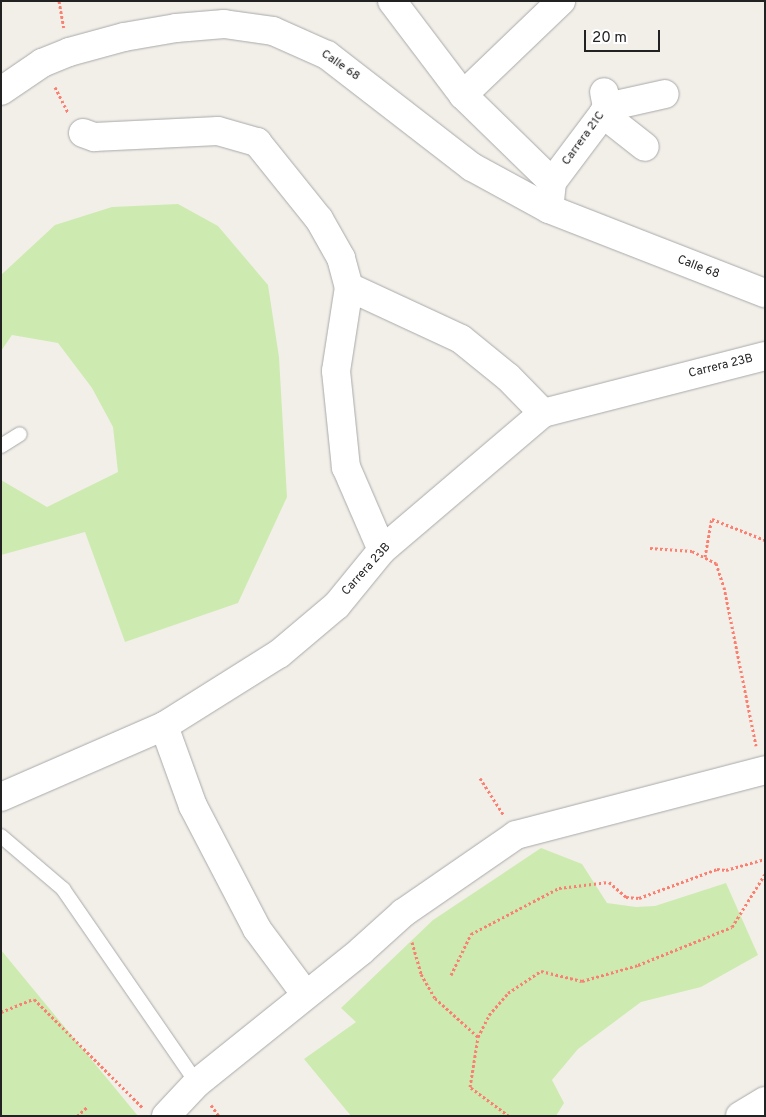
<!DOCTYPE html>
<html>
<head>
<meta charset="utf-8">
<style>
	body { margin:0 }
	#map { position:relative; width:766px; height:1117px; overflow:hidden; background:#f2efe9; font-family:Overpass,sans-serif }
	div>[style] { position:absolute }
	.grass>* { inset:0; background:#cdebb0 }
	.path>* { height:3px; margin-top:-1.5px; transform-origin:0; background:repeating-linear-gradient(90deg,#fa8072 0 2.5px,transparent 0 5px) }
	.roads { filter:drop-shadow(0 0 1px #a9a9a9) drop-shadow(0 0 1px #a9a9a9) }
	.service>* { height:14px; margin:-7px; padding:0 7px; transform-origin:7px; border-radius:7px; background:#fff }
	.minor>* { height:28px; margin:-14px; padding:0 14px; transform-origin:14px; border-radius:14px; background:#fff }
	span { translate:-50% -50%; white-space:nowrap; text-align:center; line-height:1.15; -webkit-text-stroke:4px #fff; paint-order:stroke }
	.street-label { font-size:12px; color:#222 }
	.frame { position:absolute; inset:0; border:2px solid #222; pointer-events:none }
	.scale { position:absolute; left:584px; top:30px; width:76px; height:22px; box-sizing:border-box; border:2px solid #222; border-top:0; padding-left:6px; font-size:15px; line-height:18px; white-space:nowrap; color:#222; -webkit-text-stroke:4px #fff; paint-order:stroke }
</style>
</head>
<body>
<div id="map">
	<div class="grass">
		<div style="clip-path:polygon(178px 204px,218px 226px,268px 285px,279px 357px,287px 497px,238px 603px,125px 642px,85px 532px,1px 555px,1px 480px,47px 507px,118px 472px,113px 427px,92px 388px,58px 343px,12px 335px,1px 351px,1px 275px,55px 225px,112px 207px)"></div>
		<div style="clip-path:polygon(541px 848px,582px 864px,607px 903px,636px 907px,655px 906px,726px 883px,758px 955px,701px 987px,641px 1002px,578px 1049px,552px 1080px,564px 1103px,556px 1116px,351px 1116px,304px 1059px,356px 1022px,341px 1008px,433px 920px)"></div>
		<div style="clip-path:polygon(1px 950px,138px 1116px,1px 1116px)"></div>
	</div>
	<div class="path">
		<div style="left:59px;top:1px;width:27px;rotate:80deg"></div>
		<div style="left:55px;top:87px;width:29px;rotate:63deg"></div>
		<div style="left:650px;top:548px;width:42px;rotate:4.1deg"></div>
		<div style="left:692px;top:551px;width:27px;rotate:27deg"></div>
		<div style="left:716px;top:563px;width:25px;rotate:72deg"></div>
		<div style="left:724px;top:587px;width:162px;rotate:78.6deg"></div>
		<div style="left:705px;top:557px;width:39px;rotate:-80deg"></div>
		<div style="left:712px;top:519px;width:57px;rotate:21.6deg"></div>
		<div style="left:480px;top:778px;width:43px;rotate:57.4deg"></div>
		<div style="left:412px;top:942px;width:33px;rotate:74deg"></div>
		<div style="left:421px;top:974px;width:28px;rotate:60deg"></div>
		<div style="left:435px;top:998px;width:58px;rotate:42.2deg"></div>
		<div style="left:451px;top:975px;width:46px;rotate:-64deg"></div>
		<div style="left:471px;top:934px;width:99px;rotate:-27.6deg"></div>
		<div style="left:559px;top:888px;width:50px;rotate:-6.8deg"></div>
		<div style="left:609px;top:882px;width:23px;rotate:41deg"></div>
		<div style="left:626px;top:897px;width:13px;rotate:4deg"></div>
		<div style="left:639px;top:898px;width:83px;rotate:-20.4deg"></div>
		<div style="left:717px;top:869px;width:9px;rotate:6deg"></div>
		<div style="left:726px;top:870px;width:41px;rotate:-15.8deg"></div>
		<div style="left:1px;top:1012px;width:35px;rotate:-22deg"></div>
		<div style="left:34px;top:999px;width:154px;rotate:45deg"></div>
		<div style="left:211px;top:1105px;width:14px;rotate:54deg"></div>
		<div style="left:77px;top:1116px;width:13px;rotate:-42deg"></div>
		<div style="left:509px;top:1116px;width:49px;rotate:-143.4deg"></div>
		<div style="left:470px;top:1087px;width:51px;rotate:-80.9deg"></div>
		<div style="left:478px;top:1037px;width:25px;rotate:-63deg"></div>
		<div style="left:489px;top:1015px;width:29px;rotate:-49deg"></div>
		<div style="left:508px;top:993px;width:40px;rotate:-34deg"></div>
		<div style="left:541px;top:971px;width:42px;rotate:13.7deg"></div>
		<div style="left:582px;top:981px;width:58px;rotate:-15.9deg"></div>
		<div style="left:638px;top:965px;width:101px;rotate:-22deg"></div>
		<div style="left:732px;top:927px;width:62px;rotate:-58.1deg"></div>
	</div>
	<div class="roads">
		<div class="service">
			<div style="left:1px;top:446px;width:22px;rotate:-32deg"></div>
			<div style="left:1px;top:836px;width:82px;rotate:40.5deg"></div>
			<div style="left:63px;top:889px;width:236px;rotate:55.4deg"></div>
		</div>
		<div class="minor">
			<div style="left:392px;top:1px;width:118px;rotate:52.9deg"></div>
			<div style="left:463px;top:95px;width:124px;rotate:44.3deg"></div>
			<div style="left:552px;top:182px;width:27px;rotate:96deg"></div>
			<div style="left:1px;top:91px;width:50px;rotate:-34.3deg"></div>
			<div style="left:42px;top:63px;width:29px;rotate:-22deg"></div>
			<div style="left:69px;top:52px;width:57px;rotate:-15.3deg"></div>
			<div style="left:124px;top:37px;width:53px;rotate:-9.8deg"></div>
			<div style="left:176px;top:28px;width:48px;rotate:-4.8deg"></div>
			<div style="left:224px;top:24px;width:49px;rotate:8.1deg"></div>
			<div style="left:273px;top:31px;width:59px;rotate:24deg"></div>
			<div style="left:327px;top:55px;width:183px;rotate:37.7deg"></div>
			<div style="left:472px;top:167px;width:88px;rotate:28.6deg"></div>
			<div style="left:549px;top:209px;width:232px;rotate:21.3deg"></div>
			<div style="left:463px;top:95px;width:136px;rotate:-43.8deg"></div>
			<div style="left:607px;top:107px;width:59px;rotate:-12.6deg"></div>
			<div style="left:603px;top:114px;width:53px;rotate:38.2deg"></div>
			<div style="left:83px;top:133px;width:12px;rotate:20deg"></div>
			<div style="left:94px;top:137px;width:124px;rotate:-2.8deg"></div>
			<div style="left:218px;top:131px;width:41px;rotate:15.8deg"></div>
			<div style="left:257px;top:142px;width:99px;rotate:51.2deg"></div>
			<div style="left:319px;top:219px;width:45px;rotate:60.6deg"></div>
			<div style="left:341px;top:258px;width:30px;rotate:75deg"></div>
			<div style="left:349px;top:287px;width:85px;rotate:98.8deg"></div>
			<div style="left:336px;top:371px;width:97px;rotate:84.1deg"></div>
			<div style="left:346px;top:467px;width:90px;rotate:66.6deg"></div>
			<div style="left:552px;top:182px;width:85px;rotate:-53.1deg"></div>
			<div style="left:603px;top:114px;width:8px;rotate:-60deg"></div>
			<div style="left:607px;top:107px;width:15px;rotate:-101deg"></div>
			<div style="left:349px;top:287px;width:123px;rotate:24.9deg"></div>
			<div style="left:461px;top:339px;width:60px;rotate:39deg"></div>
			<div style="left:508px;top:377px;width:50px;rotate:45.8deg"></div>
			<div style="left:164px;top:726px;width:85px;rotate:70.1deg"></div>
			<div style="left:193px;top:806px;width:139px;rotate:62.5deg"></div>
			<div style="left:257px;top:929px;width:82px;rotate:53.4deg"></div>
			<div style="left:1px;top:797px;width:178px;rotate:-23.5deg"></div>
			<div style="left:164px;top:726px;width:136px;rotate:-32.1deg"></div>
			<div style="left:279px;top:654px;width:76px;rotate:-40.2deg"></div>
			<div style="left:337px;top:605px;width:71px;rotate:-50.7deg"></div>
			<div style="left:382px;top:550px;width:211px;rotate:-40.4deg"></div>
			<div style="left:543px;top:413px;width:229px;rotate:-14.4deg"></div>
			<div style="left:166px;top:1116px;width:45px;rotate:-46.8deg"></div>
			<div style="left:197px;top:1083px;width:211px;rotate:-38.8deg"></div>
			<div style="left:361px;top:951px;width:57px;rotate:-42.1deg"></div>
			<div style="left:403px;top:913px;width:137px;rotate:-34.6deg"></div>
			<div style="left:516px;top:835px;width:257px;rotate:-14.6deg"></div>
			<div style="left:740px;top:1116px;width:29px;rotate:-31deg"></div>
		</div>
	</div>
	<div class="street-label">
		<span style="left:340px;top:66px;rotate:35deg">Calle 68</span>
		<span style="left:584px;top:139px;rotate:-54deg">Carrera 21C</span>
		<span style="left:698px;top:268px;rotate:21deg">Calle 68</span>
		<span style="left:721px;top:367px;rotate:-14deg">Carrera 23B</span>
		<span style="left:367px;top:570px;rotate:-48deg">Carrera 23B</span>
	</div>
	<div class="frame"></div>
	<div class="scale">20 m</div>
</div>
</body>
</html>
